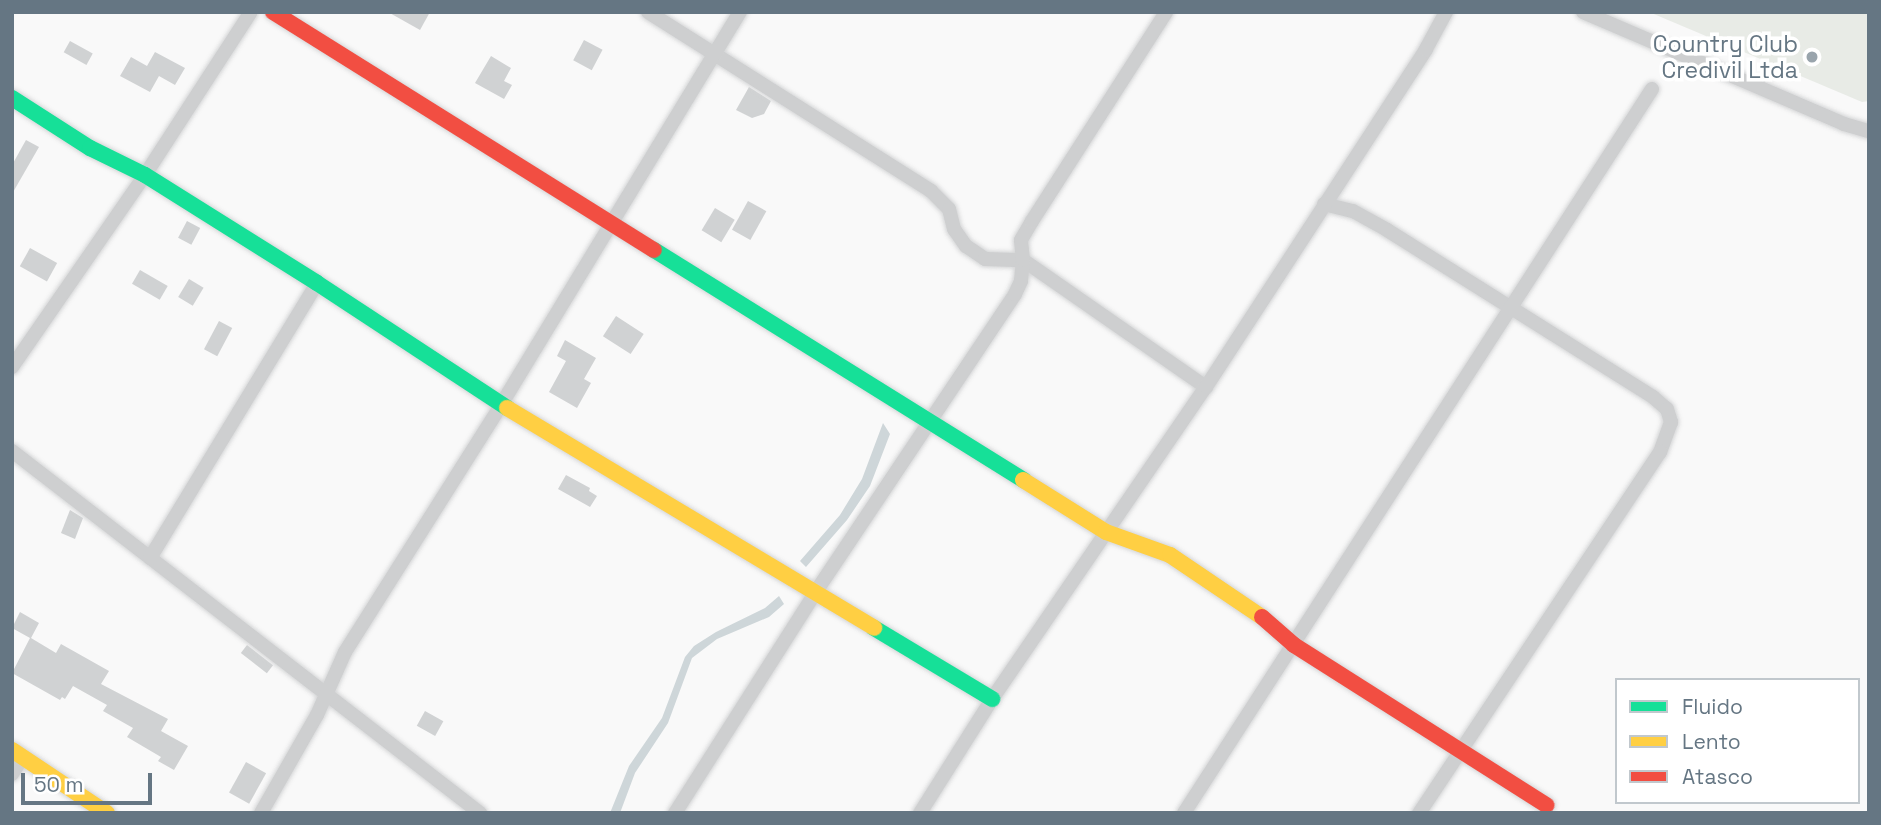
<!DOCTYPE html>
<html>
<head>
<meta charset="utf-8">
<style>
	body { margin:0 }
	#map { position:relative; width:1881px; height:825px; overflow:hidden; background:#f9f9f9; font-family:"Space Grotesk",sans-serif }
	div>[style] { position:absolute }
	.green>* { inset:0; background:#e8ebe6 }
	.water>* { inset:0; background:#ced6d9 }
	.building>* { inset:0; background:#d0d2d3; transform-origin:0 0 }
	.roads { filter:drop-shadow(0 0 2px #d5d6d7) drop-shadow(0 0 2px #d5d6d7) }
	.street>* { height:14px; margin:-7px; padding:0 7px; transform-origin:7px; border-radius:7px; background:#cecfd0 }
	.fast>* { height:16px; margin:-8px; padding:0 8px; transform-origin:8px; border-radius:8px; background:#16e098 }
	.slow>* { height:16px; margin:-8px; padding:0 8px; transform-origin:8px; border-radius:8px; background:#ffcf43 }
	.jam>* { height:16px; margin:-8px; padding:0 8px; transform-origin:8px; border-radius:8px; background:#f24e42 }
	.dots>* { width:19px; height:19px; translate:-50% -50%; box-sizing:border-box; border:4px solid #fff; border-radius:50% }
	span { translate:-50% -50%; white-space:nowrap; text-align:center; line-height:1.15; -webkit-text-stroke:7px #fff; paint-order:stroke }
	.poi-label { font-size:23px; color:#657683 }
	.right { translate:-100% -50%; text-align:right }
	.frame { position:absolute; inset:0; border:14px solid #657683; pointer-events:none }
	.legend { position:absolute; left:1615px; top:678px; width:245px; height:126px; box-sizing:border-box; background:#fff; border:2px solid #c1c8cd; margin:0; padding:9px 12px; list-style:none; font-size:21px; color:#657683 }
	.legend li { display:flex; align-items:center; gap:14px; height:35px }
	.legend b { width:35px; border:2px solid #c1c8cd }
	.scale { position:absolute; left:21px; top:773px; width:131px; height:32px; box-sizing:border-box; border:4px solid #657683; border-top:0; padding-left:9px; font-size:21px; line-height:24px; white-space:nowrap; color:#657683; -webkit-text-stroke:5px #fff; paint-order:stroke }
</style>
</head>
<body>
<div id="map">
	<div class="green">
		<div style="clip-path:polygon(1649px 12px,1869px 12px,1869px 101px,1862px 102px)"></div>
	</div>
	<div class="water">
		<div style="clip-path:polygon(883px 423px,890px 434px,870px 486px,847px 520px,806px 567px,800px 561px,840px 515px,862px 479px)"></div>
		<div style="clip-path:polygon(779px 596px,784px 604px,769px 617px,717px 639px,692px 658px,668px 723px,635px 773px,620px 813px,610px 813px,629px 766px,662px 718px,685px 657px,694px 646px,716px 632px,765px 608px)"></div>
	</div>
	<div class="building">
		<div style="clip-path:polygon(388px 12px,430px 12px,420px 30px)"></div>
		<div style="left:584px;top:40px;width:21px;height:23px;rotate:28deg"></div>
		<div style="left:70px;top:41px;width:26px;height:13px;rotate:29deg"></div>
		<div style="clip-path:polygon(155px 52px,185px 68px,175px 85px,159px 76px,150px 92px,120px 76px,131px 57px,147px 66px)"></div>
		<div style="clip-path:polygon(491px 56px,511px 68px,504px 81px,512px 85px,504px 99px,475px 83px)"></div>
		<div style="clip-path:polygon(749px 87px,771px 101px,764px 114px,752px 118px,736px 110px)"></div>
		<div style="clip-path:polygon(26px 140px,39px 147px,12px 194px,12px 165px)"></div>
		<div style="left:748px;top:201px;width:21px;height:33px;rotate:29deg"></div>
		<div style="left:715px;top:208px;width:23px;height:26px;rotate:31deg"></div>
		<div style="left:187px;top:221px;width:15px;height:19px;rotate:28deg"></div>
		<div style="left:30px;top:248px;width:31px;height:21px;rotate:29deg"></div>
		<div style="left:140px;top:270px;width:32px;height:16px;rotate:30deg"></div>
		<div style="left:189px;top:279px;width:17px;height:21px;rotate:31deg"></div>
		<div style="left:616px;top:316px;width:33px;height:24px;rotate:33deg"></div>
		<div style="left:219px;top:321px;width:15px;height:32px;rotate:28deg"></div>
		<div style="clip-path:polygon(565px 340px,596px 358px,584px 379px,591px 383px,577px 408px,549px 392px,566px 361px,557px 356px)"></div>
		<div style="clip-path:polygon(566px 475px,590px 488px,589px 491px,597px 496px,590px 507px,558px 489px)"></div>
		<div style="clip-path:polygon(70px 510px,83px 518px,75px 539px,61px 533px)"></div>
		<div style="clip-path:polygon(20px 612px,39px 623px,31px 638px,56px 653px,61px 644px,109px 671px,101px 684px,168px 719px,161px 731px,188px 746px,174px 770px,158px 761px,161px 757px,127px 737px,133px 728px,103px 711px,107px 705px,73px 686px,65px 699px,62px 697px,60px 700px,12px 673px,30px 638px,12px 628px)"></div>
		<div style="left:247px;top:645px;width:33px;height:10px;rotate:38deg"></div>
		<div style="left:425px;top:711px;width:21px;height:17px;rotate:29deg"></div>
		<div style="left:246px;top:762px;width:23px;height:35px;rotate:29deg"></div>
	</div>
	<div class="roads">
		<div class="street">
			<div style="left:648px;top:12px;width:335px;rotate:32.3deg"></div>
			<div style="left:931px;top:191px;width:25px;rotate:45deg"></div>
			<div style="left:949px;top:209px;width:21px;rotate:76deg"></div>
			<div style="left:954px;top:229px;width:21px;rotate:55deg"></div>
			<div style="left:966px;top:246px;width:23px;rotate:34deg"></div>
			<div style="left:985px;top:259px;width:38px;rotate:2deg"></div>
			<div style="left:1023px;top:260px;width:223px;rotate:34.8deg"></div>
			<div style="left:1583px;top:12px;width:284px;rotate:23.2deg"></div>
			<div style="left:1844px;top:124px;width:26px;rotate:16deg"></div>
			<div style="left:1324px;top:204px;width:30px;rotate:14deg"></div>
			<div style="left:1353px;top:211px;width:39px;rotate:29deg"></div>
			<div style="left:1387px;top:230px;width:314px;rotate:32.1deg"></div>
			<div style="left:1653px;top:397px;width:18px;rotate:41deg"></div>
			<div style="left:1667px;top:409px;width:14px;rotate:73deg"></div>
			<div style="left:1671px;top:422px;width:32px;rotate:110deg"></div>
			<div style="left:1660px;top:452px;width:434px;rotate:123.7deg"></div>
			<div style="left:12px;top:367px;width:234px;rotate:-55.3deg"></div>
			<div style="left:145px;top:175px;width:194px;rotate:-57deg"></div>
			<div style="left:12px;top:451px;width:592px;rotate:37.72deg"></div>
			<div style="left:150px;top:558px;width:322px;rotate:-58.7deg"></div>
			<div style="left:12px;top:774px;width:20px;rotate:-57deg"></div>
			<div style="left:261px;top:813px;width:113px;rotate:-60.3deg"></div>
			<div style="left:317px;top:715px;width:69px;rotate:-66deg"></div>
			<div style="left:345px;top:652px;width:292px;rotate:-57.7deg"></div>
			<div style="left:501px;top:405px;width:460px;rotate:-58.7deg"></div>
			<div style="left:675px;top:813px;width:261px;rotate:-57.5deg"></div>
			<div style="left:815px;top:593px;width:360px;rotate:-56.2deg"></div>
			<div style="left:1015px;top:294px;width:14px;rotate:-65deg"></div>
			<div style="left:1021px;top:281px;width:21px;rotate:-85deg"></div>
			<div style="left:1023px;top:260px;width:20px;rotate:-96deg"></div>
			<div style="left:1021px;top:240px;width:22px;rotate:-60deg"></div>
			<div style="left:1032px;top:221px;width:248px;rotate:-57.3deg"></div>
			<div style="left:920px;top:813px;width:135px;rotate:-57.7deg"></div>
			<div style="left:992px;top:699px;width:378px;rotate:-55.6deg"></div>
			<div style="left:1206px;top:387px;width:403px;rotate:-56.9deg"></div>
			<div style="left:1426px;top:49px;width:42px;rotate:-61.6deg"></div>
			<div style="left:1184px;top:813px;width:862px;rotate:-57.12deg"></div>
		</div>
		<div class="fast">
			<div style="left:12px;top:98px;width:93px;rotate:32.7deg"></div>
			<div style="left:90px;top:148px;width:61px;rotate:26.1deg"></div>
			<div style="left:145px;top:175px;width:203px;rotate:32.1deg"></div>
			<div style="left:317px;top:283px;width:227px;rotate:33.3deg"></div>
			<div style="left:654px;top:250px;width:435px;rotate:31.9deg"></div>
			<div style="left:874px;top:628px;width:138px;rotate:31deg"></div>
		</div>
		<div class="slow">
			<div style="left:507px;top:408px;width:428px;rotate:30.9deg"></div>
			<div style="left:1023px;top:480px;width:98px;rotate:32.1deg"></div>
			<div style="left:1106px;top:532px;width:68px;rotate:19.8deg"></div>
			<div style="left:1170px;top:555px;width:111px;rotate:34deg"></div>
			<div style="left:12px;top:750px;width:114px;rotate:33.6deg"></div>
		</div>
		<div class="jam">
			<div style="left:273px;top:12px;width:449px;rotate:32deg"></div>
			<div style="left:1262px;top:617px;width:43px;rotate:41.2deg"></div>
			<div style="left:1294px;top:645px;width:299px;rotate:32.4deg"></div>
		</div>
	</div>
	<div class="dots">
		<div style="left:1812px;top:57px;background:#99a4ac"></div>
	</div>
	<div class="poi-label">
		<span class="right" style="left:1798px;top:57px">Country Club<br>Credivil Ltda</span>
	</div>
	<div class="frame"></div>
	<ul class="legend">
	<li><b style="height:9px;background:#16e098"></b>Fluido</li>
	<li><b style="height:9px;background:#ffcf43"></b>Lento</li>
	<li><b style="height:9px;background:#f24e42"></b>Atasco</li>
	</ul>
	<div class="scale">50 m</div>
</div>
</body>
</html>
